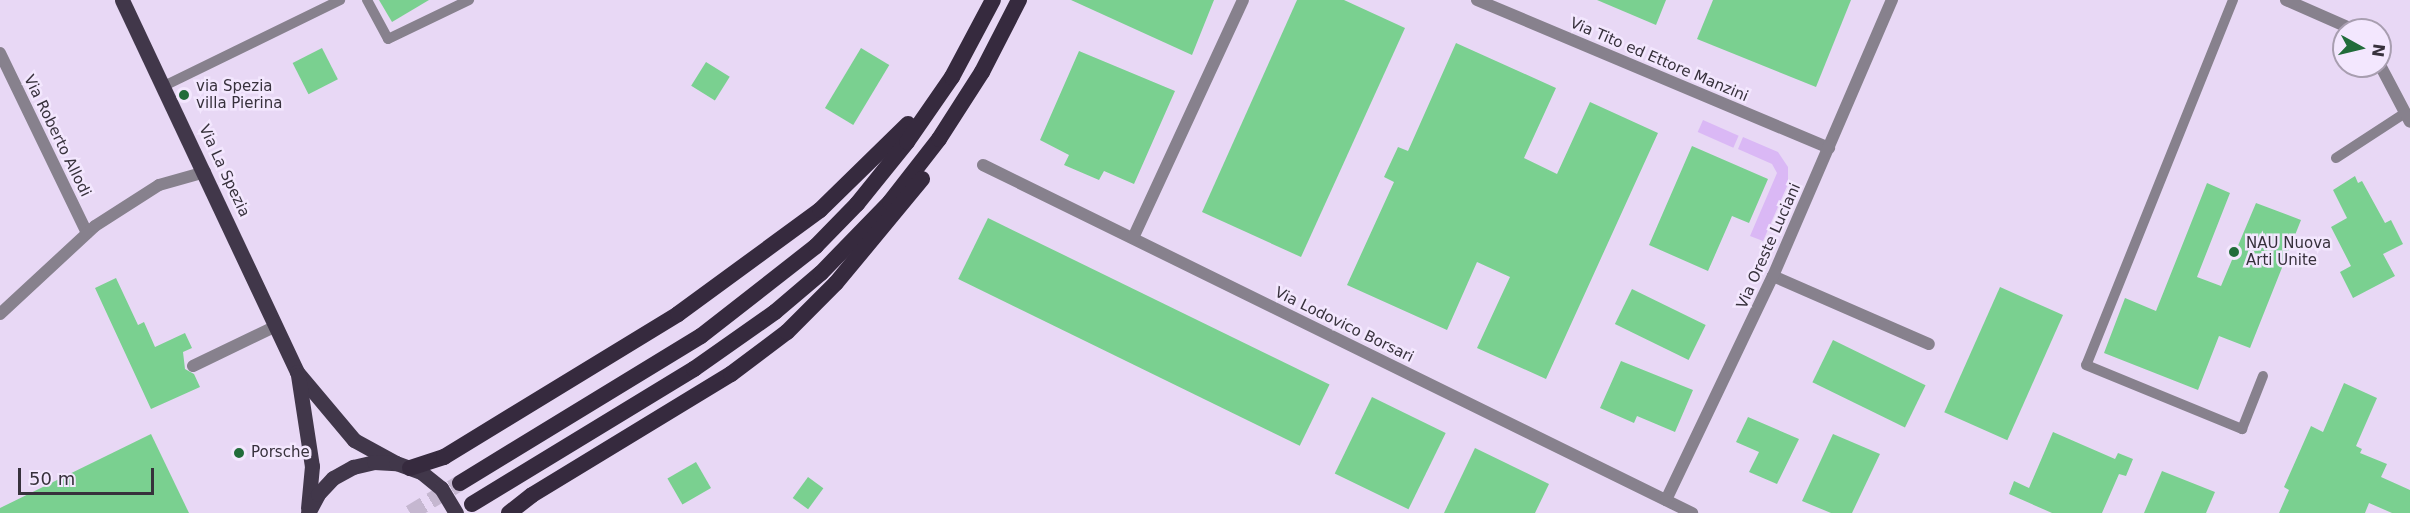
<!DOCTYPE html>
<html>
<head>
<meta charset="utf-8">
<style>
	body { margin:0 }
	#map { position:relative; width:2410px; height:513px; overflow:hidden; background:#e8d8f5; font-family:"DejaVu Sans",sans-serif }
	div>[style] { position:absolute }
	.green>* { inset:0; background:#dab8f5; transform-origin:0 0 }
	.building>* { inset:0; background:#7ad090; transform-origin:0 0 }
	.trunk-tunnel>* { height:16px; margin-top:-8px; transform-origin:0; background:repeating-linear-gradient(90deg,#c5b7d0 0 16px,transparent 0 24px) }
	.service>* { height:10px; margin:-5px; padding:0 5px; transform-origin:5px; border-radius:5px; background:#87818d }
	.minor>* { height:12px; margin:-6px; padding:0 6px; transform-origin:6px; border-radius:6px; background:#87818d }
	.primary>* { height:15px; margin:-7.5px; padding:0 7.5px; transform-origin:7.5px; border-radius:7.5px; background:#41374a }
	.trunk>* { height:16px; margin:-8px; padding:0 8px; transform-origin:8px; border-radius:8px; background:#362a3e }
	.dots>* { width:16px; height:16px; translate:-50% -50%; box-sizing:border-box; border:3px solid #f3e7fe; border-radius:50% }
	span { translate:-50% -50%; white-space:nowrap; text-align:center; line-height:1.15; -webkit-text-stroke:5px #f3e7fe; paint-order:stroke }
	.street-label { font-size:15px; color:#37313c }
	.poi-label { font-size:15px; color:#37313c }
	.left { translate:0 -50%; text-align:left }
	.north { position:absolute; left:2332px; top:18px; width:60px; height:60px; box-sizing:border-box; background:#f3e7fe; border:2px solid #a89eb0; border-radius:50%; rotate:98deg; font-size:16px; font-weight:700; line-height:24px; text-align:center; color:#37313c }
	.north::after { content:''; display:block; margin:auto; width:21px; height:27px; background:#216c3a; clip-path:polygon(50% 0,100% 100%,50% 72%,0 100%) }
	.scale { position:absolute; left:18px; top:468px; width:136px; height:27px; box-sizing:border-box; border:3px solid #37313c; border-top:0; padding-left:8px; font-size:18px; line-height:21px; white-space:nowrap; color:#37313c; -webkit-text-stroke:4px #f3e7fe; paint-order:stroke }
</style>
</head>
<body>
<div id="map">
	<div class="green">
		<div style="left:1703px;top:120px;width:39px;height:13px;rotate:24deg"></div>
		<div style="clip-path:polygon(1743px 137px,1778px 152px,1788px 167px,1788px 184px,1763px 241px,1750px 236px,1777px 173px,1772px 164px,1738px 149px)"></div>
	</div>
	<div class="building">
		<div style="clip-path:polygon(379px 0,429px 0,392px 22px)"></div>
		<div style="clip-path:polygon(1071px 0,1214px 0,1192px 55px)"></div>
		<div style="clip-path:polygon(1297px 0,1344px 0,1405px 28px,1301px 257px,1202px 212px)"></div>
		<div style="clip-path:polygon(1597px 0,1666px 0,1656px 25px)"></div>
		<div style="clip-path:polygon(1713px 0,1851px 0,1816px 87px,1697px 39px)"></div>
		<div style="clip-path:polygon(1456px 43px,1556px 88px,1524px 158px,1557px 174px,1590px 102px,1658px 133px,1546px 379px,1477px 348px,1510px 277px,1477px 262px,1447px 330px,1347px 285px,1394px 182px,1384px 177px,1398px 147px,1408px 151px)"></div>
		<div style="left:322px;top:48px;width:35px;height:33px;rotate:63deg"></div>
		<div style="left:861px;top:48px;width:33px;height:70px;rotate:31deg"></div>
		<div style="clip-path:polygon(1079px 51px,1175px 91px,1134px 184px,1104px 171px,1099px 180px,1064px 165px,1069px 155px,1040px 140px)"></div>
		<div style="left:706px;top:62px;width:28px;height:28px;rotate:32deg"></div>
		<div style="clip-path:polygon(1692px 146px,1768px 179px,1749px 223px,1732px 216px,1708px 271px,1649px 245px)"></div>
		<div style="clip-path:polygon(2355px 176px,2358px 183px,2362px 181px,2385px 223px,2391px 220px,2403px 244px,2383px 254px,2395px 276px,2353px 298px,2340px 272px,2351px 266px,2331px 227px,2347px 218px,2333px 190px)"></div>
		<div style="clip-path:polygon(2207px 183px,2230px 193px,2197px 277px,2221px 286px,2256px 203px,2301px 220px,2250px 348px,2219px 336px,2198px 390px,2104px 353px,2125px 298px,2156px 311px)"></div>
		<div style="left:988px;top:218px;width:380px;height:68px;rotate:26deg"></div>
		<div style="clip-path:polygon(116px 278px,138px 325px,144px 322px,155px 347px,185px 333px,192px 348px,183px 352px,185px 369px,194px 374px,200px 387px,151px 409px,95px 288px)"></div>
		<div style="left:2000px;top:287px;width:69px;height:137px;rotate:24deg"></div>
		<div style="left:1632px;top:289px;width:82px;height:39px;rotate:26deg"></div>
		<div style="left:1833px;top:340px;width:103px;height:47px;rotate:26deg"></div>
		<div style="clip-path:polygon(1621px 361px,1693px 390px,1675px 432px,1637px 416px,1634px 423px,1600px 408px)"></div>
		<div style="clip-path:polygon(2344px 383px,2377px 398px,2356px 446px,2362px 449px,2360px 453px,2387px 464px,2381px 477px,2410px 490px,2410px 513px,2392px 513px,2369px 503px,2365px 513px,2279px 513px,2289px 490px,2284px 487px,2311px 426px,2323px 432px)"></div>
		<div style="left:1372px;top:397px;width:82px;height:85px;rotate:26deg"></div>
		<div style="clip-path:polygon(1748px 417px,1799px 439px,1777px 484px,1749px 472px,1759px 452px,1736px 442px)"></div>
		<div style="clip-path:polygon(2053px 432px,2115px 459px,2118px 453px,2133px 459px,2126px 476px,2119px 474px,2102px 513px,2052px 513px,2009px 494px,2014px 481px,2029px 488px)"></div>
		<div style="clip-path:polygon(151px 434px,189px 513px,0 513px,0 508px)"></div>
		<div style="clip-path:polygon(1833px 434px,1880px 454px,1852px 513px,1831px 513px,1802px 501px)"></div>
		<div style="clip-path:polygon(1475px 448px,1549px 484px,1535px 513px,1444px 513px)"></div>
		<div style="left:696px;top:462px;width:30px;height:33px;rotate:60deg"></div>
		<div style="clip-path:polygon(2162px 471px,2215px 492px,2206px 513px,2144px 513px)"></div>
		<div style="left:808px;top:477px;width:19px;height:26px;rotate:36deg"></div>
	</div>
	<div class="trunk-tunnel">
		<div style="left:410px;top:513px;width:58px;rotate:-31deg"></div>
	</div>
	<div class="service">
		<div style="left:367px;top:0;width:44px;rotate:61.7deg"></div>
		<div style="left:388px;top:39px;width:90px;rotate:-25.7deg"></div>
		<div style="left:2233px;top:0;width:393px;rotate:111.9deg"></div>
		<div style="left:2086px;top:365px;width:169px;rotate:22.3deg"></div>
		<div style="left:2242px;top:429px;width:57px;rotate:-68.4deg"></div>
		<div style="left:164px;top:86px;width:196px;rotate:-26deg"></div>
		<div style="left:2336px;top:158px;width:82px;rotate:-33.1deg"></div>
	</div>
	<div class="minor">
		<div style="left:1477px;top:0;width:382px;rotate:22.8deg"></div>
		<div style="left:2286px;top:0;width:74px;rotate:23.8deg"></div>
		<div style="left:0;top:53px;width:200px;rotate:64.2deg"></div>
		<div style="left:2380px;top:65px;width:64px;rotate:62.2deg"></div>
		<div style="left:983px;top:165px;width:790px;rotate:26.14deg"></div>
		<div style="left:1133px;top:238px;width:262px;rotate:-65.2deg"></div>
		<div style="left:1773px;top:276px;width:170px;rotate:23.6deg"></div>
		<div style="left:0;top:314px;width:129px;rotate:-42.8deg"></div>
		<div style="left:95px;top:226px;width:76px;rotate:-32.6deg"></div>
		<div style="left:159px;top:185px;width:48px;rotate:-15.8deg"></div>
		<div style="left:193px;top:366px;width:92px;rotate:-25.7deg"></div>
		<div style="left:1666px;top:500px;width:248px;rotate:-64.5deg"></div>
		<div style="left:1773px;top:276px;width:301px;rotate:-66.7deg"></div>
	</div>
	<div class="primary">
		<div style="left:122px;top:0;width:411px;rotate:64.8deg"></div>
		<div style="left:297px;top:372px;width:89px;rotate:50deg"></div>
		<div style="left:354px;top:440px;width:48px;rotate:28.7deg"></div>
		<div style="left:298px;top:375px;width:92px;rotate:81.3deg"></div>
		<div style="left:312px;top:466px;width:42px;rotate:95.4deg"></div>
		<div style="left:308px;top:513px;width:21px;rotate:-62deg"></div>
		<div style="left:318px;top:494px;width:22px;rotate:-47deg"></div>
		<div style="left:333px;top:478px;width:23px;rotate:-29deg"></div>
		<div style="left:353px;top:467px;width:22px;rotate:-13deg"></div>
		<div style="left:374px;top:462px;width:22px;rotate:3deg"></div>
		<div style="left:396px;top:463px;width:27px;rotate:20deg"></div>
		<div style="left:421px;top:472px;width:26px;rotate:39deg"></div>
		<div style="left:441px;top:488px;width:29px;rotate:59deg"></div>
	</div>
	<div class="trunk">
		<div style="left:410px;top:468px;width:36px;rotate:-18deg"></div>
		<div style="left:444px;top:457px;width:274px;rotate:-31.4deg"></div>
		<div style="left:678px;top:314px;width:176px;rotate:-36.2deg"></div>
		<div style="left:820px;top:210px;width:123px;rotate:-44.3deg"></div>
		<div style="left:460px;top:483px;width:282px;rotate:-31.4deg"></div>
		<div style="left:701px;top:336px;width:146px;rotate:-38deg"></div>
		<div style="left:816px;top:246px;width:59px;rotate:-45.7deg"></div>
		<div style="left:857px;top:204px;width:80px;rotate:-51.1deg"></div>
		<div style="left:907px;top:142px;width:79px;rotate:-55.3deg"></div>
		<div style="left:952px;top:77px;width:87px;rotate:-62deg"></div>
		<div style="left:472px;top:504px;width:260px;rotate:-31.3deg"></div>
		<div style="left:694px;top:369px;width:99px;rotate:-35.1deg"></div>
		<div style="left:775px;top:312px;width:60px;rotate:-40.3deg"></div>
		<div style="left:821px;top:273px;width:99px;rotate:-45.8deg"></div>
		<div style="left:890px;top:202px;width:80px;rotate:-52.1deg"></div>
		<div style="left:939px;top:139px;width:80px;rotate:-57.3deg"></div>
		<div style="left:982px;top:72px;width:81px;rotate:-62.8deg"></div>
		<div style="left:509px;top:513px;width:29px;rotate:-38deg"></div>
		<div style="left:532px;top:495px;width:233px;rotate:-31.3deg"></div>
		<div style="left:731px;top:374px;width:70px;rotate:-36.9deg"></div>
		<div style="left:787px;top:332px;width:69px;rotate:-45deg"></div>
		<div style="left:836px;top:283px;width:135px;rotate:-50.4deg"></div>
	</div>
	<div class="dots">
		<div style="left:184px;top:95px;background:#216c3a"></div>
		<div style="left:2234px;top:252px;background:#216c3a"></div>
		<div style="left:239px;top:453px;background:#216c3a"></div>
	</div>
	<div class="street-label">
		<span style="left:1659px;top:60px;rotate:23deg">Via Tito ed Ettore Manzini</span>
		<span style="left:57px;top:136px;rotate:64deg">Via Roberto Allodi</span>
		<span style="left:224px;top:171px;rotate:65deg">Via La Spezia</span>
		<span style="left:1769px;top:246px;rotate:-66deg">Via Oreste Luciani</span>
		<span style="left:1344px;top:325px;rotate:26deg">Via Lodovico Borsari</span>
	</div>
	<div class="poi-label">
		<span class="left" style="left:196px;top:95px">via Spezia<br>villa Pierina</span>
		<span class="left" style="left:2246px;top:252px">NAU Nuova<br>Arti Unite</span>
		<span class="left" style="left:251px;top:453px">Porsche</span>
	</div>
	<div class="north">N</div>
	<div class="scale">50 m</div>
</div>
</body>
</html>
